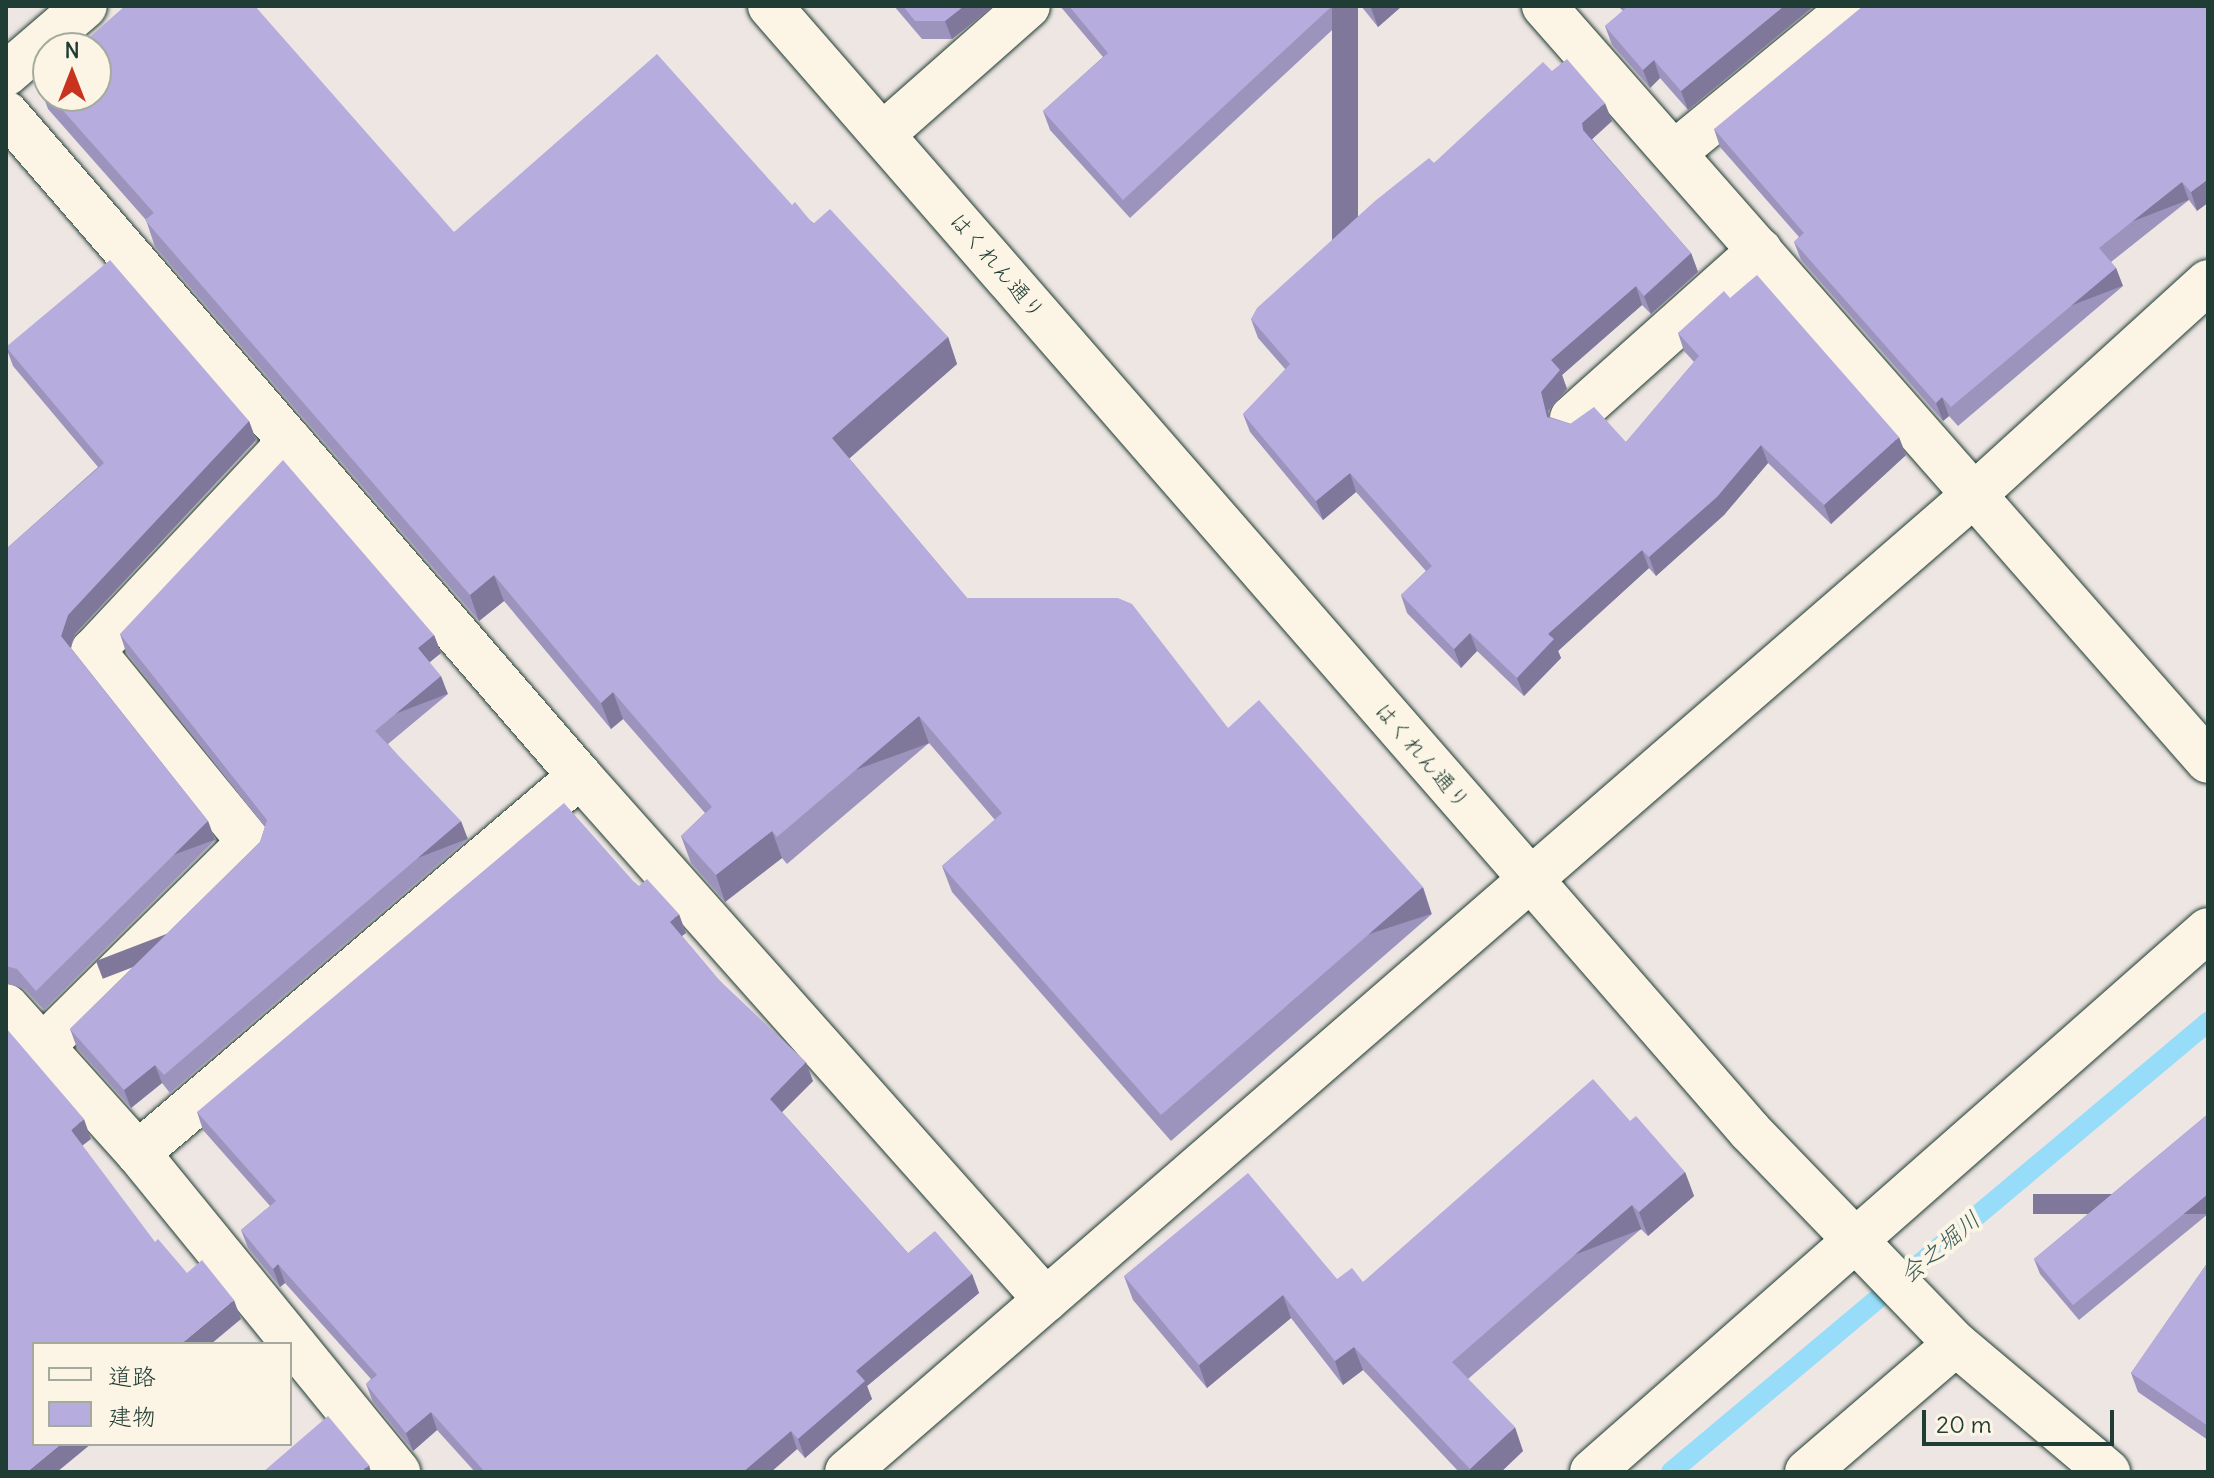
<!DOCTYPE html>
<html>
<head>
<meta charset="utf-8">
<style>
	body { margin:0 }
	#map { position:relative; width:2214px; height:1478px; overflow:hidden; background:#eee6e3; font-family:Delius,"Klee One",sans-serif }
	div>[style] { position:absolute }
	.stream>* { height:20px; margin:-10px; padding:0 10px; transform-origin:10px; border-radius:10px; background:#97dcf9 }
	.roads { filter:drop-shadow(0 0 2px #1f3d34) drop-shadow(0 0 2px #1f3d34) }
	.minor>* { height:44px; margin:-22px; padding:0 22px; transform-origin:22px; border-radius:22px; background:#fcf5e5 }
	.wall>* { inset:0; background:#9d94be }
	.shaded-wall>* { inset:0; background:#7f789b; transform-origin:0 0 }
	.building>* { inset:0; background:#b6acdd }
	span { translate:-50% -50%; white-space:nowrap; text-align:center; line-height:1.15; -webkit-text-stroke:8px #fcf5e5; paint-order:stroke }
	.street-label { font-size:22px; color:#1f3d34 }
	.water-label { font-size:24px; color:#375d5b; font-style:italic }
	.frame { position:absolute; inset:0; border:8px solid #1f3d34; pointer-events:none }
	.legend { position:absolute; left:32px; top:1342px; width:260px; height:104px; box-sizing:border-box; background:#fcf5e5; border:2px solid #a4ab9e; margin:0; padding:10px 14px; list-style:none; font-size:24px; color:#1f3d34 }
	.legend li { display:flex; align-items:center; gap:16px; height:40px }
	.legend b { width:40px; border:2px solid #a4ab9e }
	.north { position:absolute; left:32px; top:32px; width:80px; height:80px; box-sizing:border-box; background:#fcf5e5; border:2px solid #a4ab9e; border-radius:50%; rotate:0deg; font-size:22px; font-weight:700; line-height:32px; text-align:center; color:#1f3d34 }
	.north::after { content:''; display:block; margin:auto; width:28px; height:36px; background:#c8321e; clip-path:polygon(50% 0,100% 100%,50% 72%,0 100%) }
	.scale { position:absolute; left:1922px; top:1410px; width:192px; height:36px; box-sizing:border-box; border:4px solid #1f3d34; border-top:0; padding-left:10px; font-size:24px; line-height:28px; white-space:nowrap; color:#1f3d34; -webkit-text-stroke:6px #fcf5e5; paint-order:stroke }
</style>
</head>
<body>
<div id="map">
	<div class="stream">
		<div style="left:1671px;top:1472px;width:701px;rotate:-39.96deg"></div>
	</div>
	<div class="roads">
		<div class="minor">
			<div style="left:770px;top:6px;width:1492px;rotate:48.94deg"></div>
			<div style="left:1750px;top:1131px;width:296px;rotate:46deg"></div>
			<div style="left:1956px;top:1344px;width:199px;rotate:40.1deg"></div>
			<div style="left:1544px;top:6px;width:1005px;rotate:48.67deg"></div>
			<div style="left:6px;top:74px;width:104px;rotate:-40.7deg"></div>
			<div style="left:6px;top:113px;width:877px;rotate:49.12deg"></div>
			<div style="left:580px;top:776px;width:701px;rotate:48.35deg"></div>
			<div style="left:883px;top:134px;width:193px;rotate:-41.4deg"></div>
			<div style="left:1674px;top:153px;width:232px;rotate:-39.4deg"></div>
			<div style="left:1572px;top:418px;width:252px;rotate:-41.8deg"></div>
			<div style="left:6px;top:1006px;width:198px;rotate:48.1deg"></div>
			<div style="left:138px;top:1153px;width:412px;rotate:50.8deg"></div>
			<div style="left:42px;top:1047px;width:291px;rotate:-44.7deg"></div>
			<div style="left:249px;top:842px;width:247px;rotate:-129.2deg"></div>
			<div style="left:93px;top:651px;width:288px;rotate:-46.8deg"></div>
			<div style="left:138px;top:1153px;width:581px;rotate:-40.46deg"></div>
			<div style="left:847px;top:1472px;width:1493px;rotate:-40.93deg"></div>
			<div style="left:1975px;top:494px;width:315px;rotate:-42.3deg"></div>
			<div style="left:1592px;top:1472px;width:820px;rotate:-41.34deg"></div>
			<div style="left:1807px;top:1472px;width:196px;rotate:-40.7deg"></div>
		</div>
	</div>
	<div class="wall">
		<div style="clip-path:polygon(894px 6px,994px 6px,952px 39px,922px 39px)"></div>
		<div style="clip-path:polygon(1060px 6px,1358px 6px,1130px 218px,1050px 130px,1043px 111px,1103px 57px)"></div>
		<div style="clip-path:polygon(1361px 6px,1402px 6px,1378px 27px)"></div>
		<div style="clip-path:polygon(1618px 6px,1814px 6px,1688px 110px,1660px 78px,1650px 88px,1612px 45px,1605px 26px,1623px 11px)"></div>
		<div style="clip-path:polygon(2208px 6px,2197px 211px,2189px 200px,2111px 262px,2116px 268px,2123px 286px,1958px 426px,1949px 416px,1943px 421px,1801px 260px,1794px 242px,1799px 237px,1720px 147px,1714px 129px)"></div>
		<div style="clip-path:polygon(1552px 71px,1612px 121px,1592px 139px,1691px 253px,1698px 272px,1651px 314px,1642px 305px,1562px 375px,1567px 389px,1548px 411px,1550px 417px,1626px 442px,1694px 362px,1684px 351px,1678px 333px,1730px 298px,1906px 455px,1831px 524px,1768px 463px,1724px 515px,1656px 576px,1649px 568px,1558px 651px,1561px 658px,1524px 696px,1477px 651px,1461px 668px,1407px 613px,1401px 595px,1426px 571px,1356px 492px,1323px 520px,1250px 432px,1243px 414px,1286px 370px,1258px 338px,1251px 319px,1434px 163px)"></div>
		<div style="clip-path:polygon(48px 73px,48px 96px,96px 96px,454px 232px,792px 205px,948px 337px,957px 364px,849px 458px,967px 598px,1228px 728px,1432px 914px,1171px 1141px,952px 892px,942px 866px,995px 820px,929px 743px,787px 864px,782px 858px,725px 902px,691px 863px,681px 836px,705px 813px,623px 719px,611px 729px,504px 601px,479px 621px,155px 247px,146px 220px,48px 109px,38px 82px)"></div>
		<div style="clip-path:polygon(6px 347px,249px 421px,256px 440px,75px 634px,71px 648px,208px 821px,215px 840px,44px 1010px,24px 989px,6px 983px,6px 549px,98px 467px,13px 366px)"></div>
		<div style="clip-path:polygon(120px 634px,434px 635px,441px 653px,429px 662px,448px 694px,388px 744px,468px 839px,170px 1093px,162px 1083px,131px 1108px,77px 1048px,70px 1029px,260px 842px,265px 827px,126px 652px)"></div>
		<div style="clip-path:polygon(634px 882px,686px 933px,682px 936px,719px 980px,813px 1081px,782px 1112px,908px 1253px,972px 1274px,979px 1293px,867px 1386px,872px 1399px,805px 1458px,797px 1449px,771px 1472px,475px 1472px,437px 1430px,413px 1451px,373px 1402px,366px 1384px,371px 1379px,285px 1283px,280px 1287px,248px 1248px,241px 1230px,270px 1206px,203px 1130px,197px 1112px)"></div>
		<div style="clip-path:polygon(2208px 1114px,2208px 1214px,2079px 1320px,2040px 1274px,2034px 1259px)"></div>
		<div style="clip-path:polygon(1685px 1172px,1694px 1196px,1648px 1236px,1641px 1229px,1468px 1379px,1523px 1451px,1501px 1472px,1459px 1472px,1363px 1370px,1343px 1385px,1291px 1318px,1207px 1388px,1133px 1300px,1124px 1276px,1337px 1279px,1363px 1282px)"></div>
		<div style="clip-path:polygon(2208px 1262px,2208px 1440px,2138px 1392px,2131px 1373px)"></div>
	</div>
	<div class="shaded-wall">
		<div style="clip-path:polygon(964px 6px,994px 6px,952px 39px,945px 21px)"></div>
		<div style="left:1332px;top:6px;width:26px;height:285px"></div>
		<div style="clip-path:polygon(1374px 6px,1402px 6px,1378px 27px,1371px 8px)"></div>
		<div style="clip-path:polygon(1784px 6px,1814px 6px,1688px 110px,1681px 91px)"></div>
		<div style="clip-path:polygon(1654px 60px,1660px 78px,1650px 88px,1643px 70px)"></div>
		<div style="clip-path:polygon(1605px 103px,1612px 121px,1589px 142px,1583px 130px,1582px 123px)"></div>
		<div style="clip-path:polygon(2208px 179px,2208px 203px,2197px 211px,2191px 192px)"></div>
		<div style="left:2182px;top:182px;width:19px;height:106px;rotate:69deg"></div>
		<div style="clip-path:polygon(1691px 253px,1698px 272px,1651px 314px,1644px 296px)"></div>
		<div style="left:2116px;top:268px;width:19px;height:216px;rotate:69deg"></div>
		<div style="clip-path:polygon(1636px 286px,1642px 305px,1562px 375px,1567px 389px,1548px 411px,1554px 435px,1547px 417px,1541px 392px,1551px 360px)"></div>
		<div style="clip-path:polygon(948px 337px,957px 364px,842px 465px,832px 438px)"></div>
		<div style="clip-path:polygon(1942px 397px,1949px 416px,1943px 421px,1936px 403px)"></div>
		<div style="clip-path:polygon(249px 421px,256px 440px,75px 634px,68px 655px,61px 636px,68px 615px)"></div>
		<div style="clip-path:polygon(1899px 437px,1906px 455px,1831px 524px,1824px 505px)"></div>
		<div style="clip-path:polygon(1761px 445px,1768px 463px,1724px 515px,1656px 576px,1649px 557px)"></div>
		<div style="clip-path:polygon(1350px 473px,1356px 492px,1323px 520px,1316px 501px)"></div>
		<div style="clip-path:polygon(1642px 550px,1649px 568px,1558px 651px,1561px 658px,1524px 696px,1517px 678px,1548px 634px)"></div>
		<div style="clip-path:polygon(494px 575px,504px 601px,479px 621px,470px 595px)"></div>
		<div style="clip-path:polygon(1470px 633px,1477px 651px,1461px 668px,1454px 649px)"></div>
		<div style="clip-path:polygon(434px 635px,441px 653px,424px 667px,418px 648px)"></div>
		<div style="left:441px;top:676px;width:19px;height:86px;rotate:69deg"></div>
		<div style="clip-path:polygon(613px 692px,623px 719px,611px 729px,601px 703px)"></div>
		<div style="left:919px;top:716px;width:29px;height:187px;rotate:70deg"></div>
		<div style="left:208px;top:821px;width:20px;height:242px;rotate:70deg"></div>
		<div style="left:461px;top:821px;width:19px;height:391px;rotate:69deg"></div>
		<div style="clip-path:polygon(772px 831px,782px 858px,725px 902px,716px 875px)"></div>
		<div style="left:1423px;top:887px;width:28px;height:347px;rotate:72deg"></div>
		<div style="clip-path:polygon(679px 914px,686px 933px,676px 940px,670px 922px)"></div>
		<div style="clip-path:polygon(806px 1062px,813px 1081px,777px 1117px,770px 1099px)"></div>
		<div style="clip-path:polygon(155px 1065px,162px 1083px,131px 1108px,124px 1090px)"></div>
		<div style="clip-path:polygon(84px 1119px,91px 1139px,78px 1149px,71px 1130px)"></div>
		<div style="clip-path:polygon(1685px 1172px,1694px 1196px,1648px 1236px,1639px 1212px)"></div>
		<div style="left:2208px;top:1194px;width:20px;height:175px;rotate:90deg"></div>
		<div style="left:1632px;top:1205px;width:26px;height:239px;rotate:69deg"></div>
		<div style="clip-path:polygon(278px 1264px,285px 1283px,280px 1287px,273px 1269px)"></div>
		<div style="clip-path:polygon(972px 1274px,979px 1293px,867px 1386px,872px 1399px,805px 1458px,798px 1439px,856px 1371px)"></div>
		<div style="clip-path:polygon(1283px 1295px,1291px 1318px,1207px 1388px,1199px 1365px)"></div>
		<div style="clip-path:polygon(234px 1300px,241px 1319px,211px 1344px,181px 1344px)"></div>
		<div style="clip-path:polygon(1354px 1347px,1363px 1370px,1343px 1385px,1335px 1361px)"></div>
		<div style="clip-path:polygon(431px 1412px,437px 1430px,413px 1451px,406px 1433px)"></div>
		<div style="clip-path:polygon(1515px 1427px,1523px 1451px,1501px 1472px,1471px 1472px,1470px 1469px)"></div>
		<div style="clip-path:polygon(791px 1431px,797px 1449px,771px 1472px,743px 1472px)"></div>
		<div style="clip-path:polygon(61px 1444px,91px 1444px,57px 1472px,27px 1472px)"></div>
		<div style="clip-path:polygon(369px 1465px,371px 1472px,361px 1472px)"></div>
	</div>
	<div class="building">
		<div style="clip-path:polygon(125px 6px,255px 6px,454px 232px,657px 54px,792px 205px,795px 202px,813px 224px,830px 209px,948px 337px,832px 438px,967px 598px,1118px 598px,1132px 604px,1228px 728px,1259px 700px,1423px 887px,1161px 1115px,942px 866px,1002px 813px,919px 716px,777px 837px,772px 831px,716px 875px,681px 836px,712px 807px,613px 692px,601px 703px,494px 575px,470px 595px,145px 220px,154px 213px,50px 96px,96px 96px,96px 48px,77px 48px)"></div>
		<div style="clip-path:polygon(903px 6px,964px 6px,945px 21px,915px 21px)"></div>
		<div style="clip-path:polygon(1069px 6px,1332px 6px,1123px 200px,1043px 111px,1108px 53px)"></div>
		<div style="clip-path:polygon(1628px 6px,1784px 6px,1681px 91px,1654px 60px,1643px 70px,1605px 26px)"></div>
		<div style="clip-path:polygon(1863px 6px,2208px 6px,2208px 179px,2191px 192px,2182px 182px,2099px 248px,2116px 268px,1951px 407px,1942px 397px,1936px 403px,1794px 242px,1804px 233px,1714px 129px)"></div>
		<div style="clip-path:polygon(1567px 59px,1605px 103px,1582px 123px,1583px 130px,1691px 253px,1644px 296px,1636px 286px,1551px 360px,1560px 370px,1541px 392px,1547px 417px,1570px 424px,1594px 407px,1626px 442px,1699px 356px,1678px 333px,1724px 291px,1730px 298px,1757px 275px,1899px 437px,1824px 505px,1761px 445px,1717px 497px,1649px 557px,1642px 550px,1548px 634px,1554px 639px,1517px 678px,1470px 633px,1454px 649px,1401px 595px,1432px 566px,1350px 473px,1316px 501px,1243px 414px,1290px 364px,1251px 319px,1257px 308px,1375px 201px,1429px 158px,1434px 163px,1543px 62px,1552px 71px)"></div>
		<div style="clip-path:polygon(48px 73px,48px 93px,38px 82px)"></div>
		<div style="clip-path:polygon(110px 260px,249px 421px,68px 615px,61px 636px,208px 821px,36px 991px,17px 969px,6px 966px,6px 549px,104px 463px,6px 347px)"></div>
		<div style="clip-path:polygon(283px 460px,434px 635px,418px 648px,441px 676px,375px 731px,461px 821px,164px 1075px,155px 1065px,124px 1090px,70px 1029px,260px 842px,267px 820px,120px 634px)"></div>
		<div style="clip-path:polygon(564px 803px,634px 882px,639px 886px,647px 879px,679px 914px,670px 922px,719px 980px,806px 1062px,770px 1099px,908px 1253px,935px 1231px,972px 1274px,856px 1371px,865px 1381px,798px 1439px,791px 1431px,743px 1472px,485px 1472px,431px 1412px,406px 1433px,366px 1384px,377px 1375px,278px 1264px,273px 1269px,241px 1230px,276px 1201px,197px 1112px)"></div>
		<div style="clip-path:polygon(6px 1028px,84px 1119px,71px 1130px,155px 1242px,158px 1239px,187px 1273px,202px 1260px,234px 1300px,181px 1344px,34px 1344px,34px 1444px,61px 1444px,27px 1472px,6px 1472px)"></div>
		<div style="clip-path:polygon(1593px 1079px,1630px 1121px,1636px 1116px,1685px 1172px,1639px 1212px,1632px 1205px,1452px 1362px,1515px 1427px,1470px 1469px,1354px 1347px,1335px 1361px,1283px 1295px,1199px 1365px,1124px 1276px,1248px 1173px,1337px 1279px,1352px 1268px,1363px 1282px)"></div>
		<div style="clip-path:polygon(2208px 1114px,2208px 1194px,2073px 1305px,2034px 1259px)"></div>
		<div style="clip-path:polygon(2208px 1262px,2208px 1426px,2131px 1373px)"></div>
		<div style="clip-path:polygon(328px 1416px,369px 1465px,361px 1472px,263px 1472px)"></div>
	</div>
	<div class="street-label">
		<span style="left:997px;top:266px;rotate:49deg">はくれん通り</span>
		<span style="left:1422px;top:756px;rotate:49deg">はくれん通り</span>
	</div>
	<div class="water-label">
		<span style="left:1940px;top:1247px;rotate:-40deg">会之堀川</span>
	</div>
	<div class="frame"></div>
	<ul class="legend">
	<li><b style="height:10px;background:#fcf5e5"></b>道路</li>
	<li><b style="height:22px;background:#b6acdd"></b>建物</li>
	</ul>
	<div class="north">N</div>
	<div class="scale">20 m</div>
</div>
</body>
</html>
